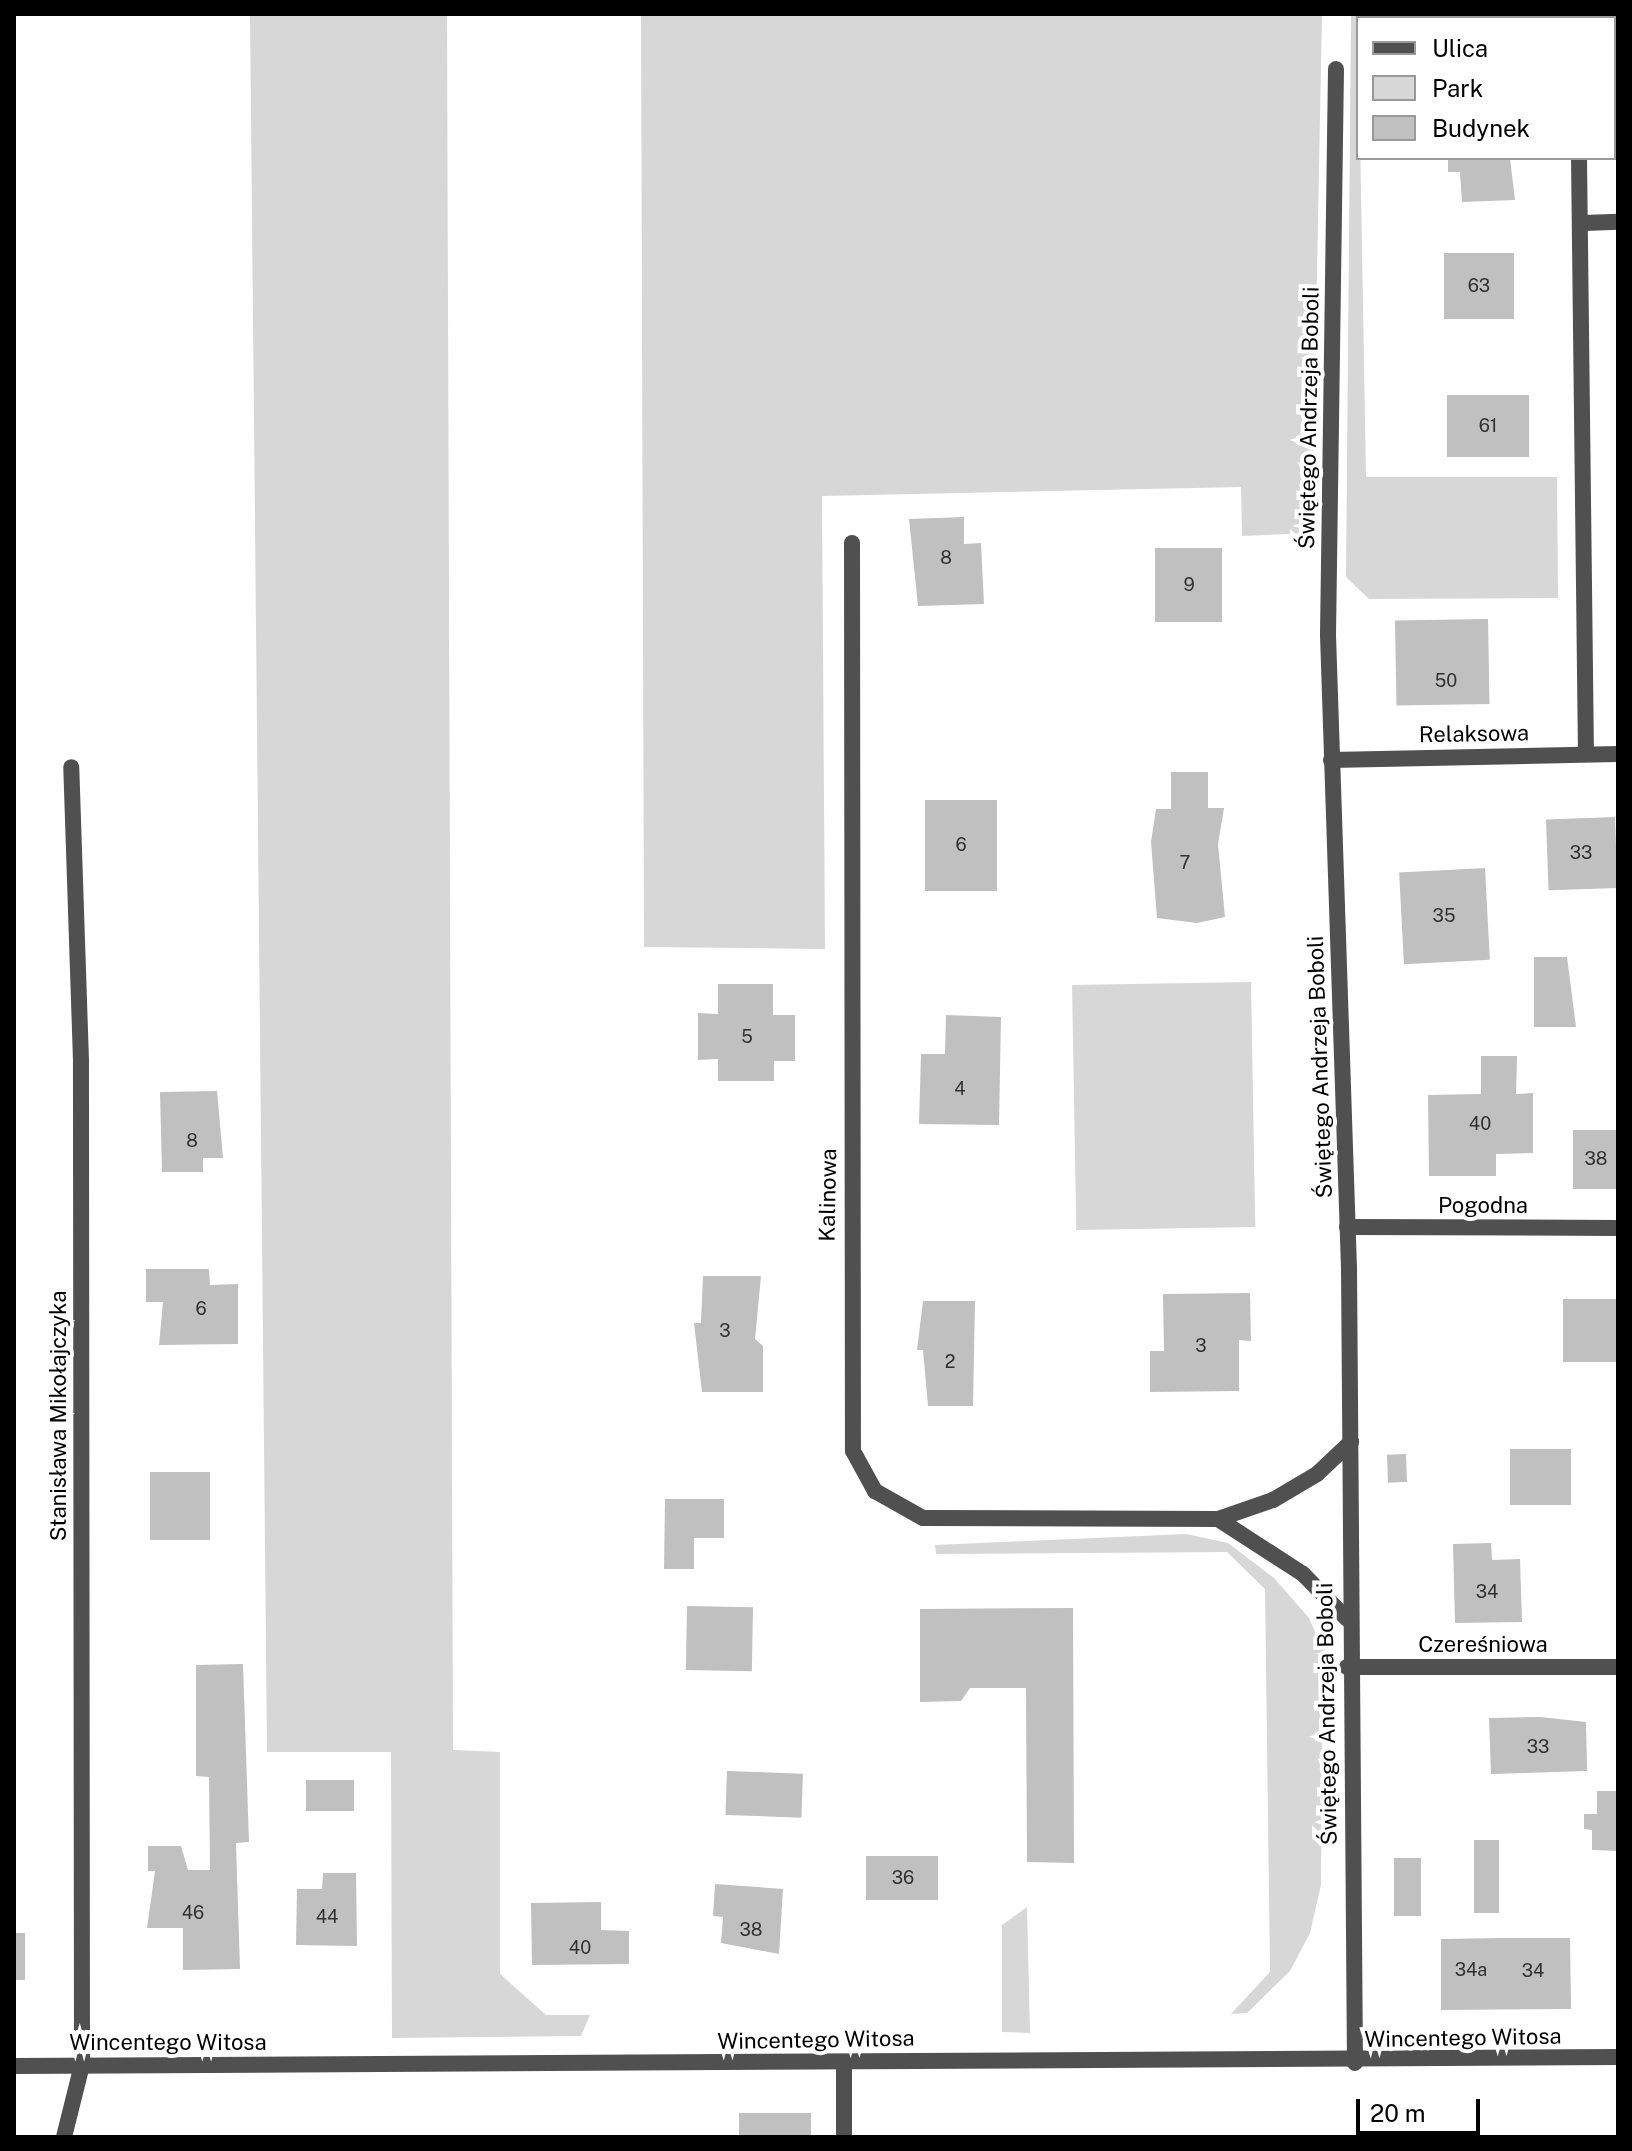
<!DOCTYPE html>
<html>
<head>
<meta charset="utf-8">
<style>
	body { margin:0 }
	#map { position:relative; width:1632px; height:2151px; overflow:hidden; background:#fff; font-family:"Public Sans",sans-serif }
	div>[style] { position:absolute }
	.green>* { inset:0; background:#d7d7d7; transform-origin:0 0 }
	.building>* { inset:0; background:#c0c0c0; transform-origin:0 0 }
	.minor>* { height:16px; margin:-8px; padding:0 8px; transform-origin:8px; border-radius:8px; background:#505050 }
	span { translate:-50% -50%; white-space:nowrap; text-align:center; line-height:1.15; -webkit-text-stroke:8px #fff; paint-order:stroke }
	.number-label { font-size:18px; color:#303030 }
	.number-label span { -webkit-text-stroke-width:0 }
	.street-label { font-size:22px; color:#000 }
	.frame { position:absolute; inset:0; border:16px solid #000; pointer-events:none }
	.legend { position:absolute; left:1356px; top:16px; width:260px; height:144px; box-sizing:border-box; background:#fff; border:2px solid #999; margin:0; padding:10px 14px; list-style:none; font-size:24px; color:#000 }
	.legend li { display:flex; align-items:center; gap:16px; height:40px }
	.legend b { width:40px; border:2px solid #999 }
	.scale { position:absolute; left:1356px; top:2099px; width:124px; height:36px; box-sizing:border-box; border:4px solid #000; border-top:0; padding-left:10px; font-size:24px; line-height:28px; white-space:nowrap; color:#000; -webkit-text-stroke:6px #fff; paint-order:stroke }
</style>
</head>
<body>
<div id="map">
	<div class="green">
		<div style="clip-path:polygon(250px 14px,447px 14px,453px 1750px,500px 1752px,500px 1974px,546px 2015px,590px 2015px,581px 2036px,392px 2038px,391px 1752px,267px 1752px)"></div>
		<div style="clip-path:polygon(641px 14px,1322px 14px,1312px 533px,1242px 536px,1241px 487px,822px 496px,825px 949px,644px 947px)"></div>
		<div style="clip-path:polygon(1351px 14px,1579px 14px,1358px 18px,1366px 477px,1557px 477px,1558px 598px,1369px 599px,1346px 577px)"></div>
		<div style="left:1251px;top:982px;width:245px;height:179px;rotate:89deg"></div>
		<div style="clip-path:polygon(1186px 1534px,1228px 1543px,1274px 1578px,1309px 1618px,1323px 1650px,1321px 1885px,1310px 1933px,1290px 1971px,1247px 2013px,1231px 2014px,1270px 1972px,1265px 1589px,1227px 1552px,936px 1554px,935px 1545px)"></div>
		<div style="clip-path:polygon(1027px 1907px,1030px 2033px,1002px 2032px,1002px 1925px)"></div>
	</div>
	<div class="building">
		<div style="clip-path:polygon(1614px 26px,1618px 26px,1614px 94px)"></div>
		<div style="clip-path:polygon(1448px 158px,1510px 158px,1515px 200px,1462px 202px,1460px 172px,1448px 172px)"></div>
		<div style="left:1514px;top:253px;width:66px;height:70px;rotate:90deg"></div>
		<div style="left:1529px;top:395px;width:62px;height:82px;rotate:90deg"></div>
		<div style="clip-path:polygon(964px 517px,964px 544px,981px 543px,984px 604px,918px 606px,909px 519px)"></div>
		<div style="left:1155px;top:548px;width:67px;height:74px"></div>
		<div style="left:1488px;top:619px;width:85px;height:93px;rotate:89deg"></div>
		<div style="clip-path:polygon(1171px 772px,1208px 772px,1208px 808px,1224px 808px,1218px 844px,1225px 917px,1197px 923px,1157px 918px,1151px 842px,1156px 809px,1171px 809px)"></div>
		<div style="left:925px;top:800px;width:72px;height:91px"></div>
		<div style="left:1615px;top:817px;width:71px;height:69px;rotate:88deg"></div>
		<div style="left:1485px;top:868px;width:92px;height:86px;rotate:87deg"></div>
		<div style="clip-path:polygon(1534px 957px,1567px 957px,1576px 1027px,1534px 1027px)"></div>
		<div style="clip-path:polygon(718px 984px,773px 984px,773px 1015px,795px 1015px,795px 1061px,774px 1061px,774px 1081px,718px 1081px,718px 1059px,698px 1060px,698px 1013px,718px 1014px)"></div>
		<div style="clip-path:polygon(946px 1015px,1001px 1017px,999px 1125px,919px 1124px,921px 1054px,945px 1054px)"></div>
		<div style="clip-path:polygon(1481px 1056px,1517px 1056px,1516px 1094px,1533px 1093px,1533px 1153px,1496px 1154px,1496px 1176px,1429px 1176px,1428px 1095px,1481px 1094px)"></div>
		<div style="clip-path:polygon(217px 1091px,223px 1158px,203px 1158px,203px 1172px,162px 1172px,160px 1092px)"></div>
		<div style="left:1573px;top:1130px;width:45px;height:59px"></div>
		<div style="clip-path:polygon(146px 1269px,209px 1269px,210px 1285px,238px 1284px,238px 1344px,159px 1345px,163px 1302px,146px 1302px)"></div>
		<div style="clip-path:polygon(703px 1276px,761px 1276px,755px 1339px,763px 1346px,763px 1392px,702px 1392px,694px 1323px,701px 1323px)"></div>
		<div style="clip-path:polygon(1250px 1293px,1251px 1341px,1239px 1340px,1239px 1391px,1150px 1392px,1150px 1351px,1164px 1351px,1163px 1294px)"></div>
		<div style="left:1563px;top:1299px;width:55px;height:63px"></div>
		<div style="clip-path:polygon(923px 1301px,975px 1301px,973px 1406px,928px 1406px,923px 1350px,917px 1350px)"></div>
		<div style="left:1510px;top:1449px;width:61px;height:56px"></div>
		<div style="left:1406px;top:1454px;width:28px;height:19px;rotate:88deg"></div>
		<div style="left:150px;top:1472px;width:60px;height:68px"></div>
		<div style="clip-path:polygon(665px 1499px,724px 1499px,724px 1538px,694px 1538px,694px 1569px,664px 1569px)"></div>
		<div style="clip-path:polygon(1491px 1543px,1492px 1560px,1520px 1559px,1522px 1622px,1455px 1623px,1453px 1544px)"></div>
		<div style="left:687px;top:1606px;width:66px;height:64px;rotate:1deg"></div>
		<div style="clip-path:polygon(1073px 1608px,1074px 1863px,1027px 1862px,1026px 1688px,970px 1688px,961px 1701px,920px 1702px,920px 1609px)"></div>
		<div style="clip-path:polygon(243px 1664px,249px 1842px,236px 1843px,240px 1969px,183px 1970px,183px 1928px,147px 1928px,155px 1871px,148px 1871px,148px 1846px,181px 1846px,188px 1870px,210px 1870px,209px 1777px,196px 1776px,196px 1665px)"></div>
		<div style="clip-path:polygon(1540px 1717px,1586px 1722px,1587px 1771px,1491px 1774px,1489px 1718px)"></div>
		<div style="left:727px;top:1771px;width:76px;height:44px;rotate:2deg"></div>
		<div style="left:354px;top:1780px;width:31px;height:48px;rotate:90deg"></div>
		<div style="clip-path:polygon(1597px 1791px,1618px 1791px,1618px 1851px,1592px 1850px,1592px 1830px,1584px 1829px,1584px 1814px,1597px 1814px)"></div>
		<div style="left:1474px;top:1840px;width:25px;height:73px"></div>
		<div style="left:866px;top:1856px;width:72px;height:44px"></div>
		<div style="left:1394px;top:1858px;width:27px;height:58px"></div>
		<div style="clip-path:polygon(323px 1873px,356px 1873px,357px 1946px,296px 1945px,297px 1889px,322px 1889px)"></div>
		<div style="clip-path:polygon(715px 1884px,783px 1889px,779px 1954px,721px 1943px,723px 1917px,713px 1916px)"></div>
		<div style="clip-path:polygon(601px 1902px,601px 1930px,629px 1931px,629px 1964px,532px 1965px,531px 1903px)"></div>
		<div style="left:14px;top:1933px;width:11px;height:47px"></div>
		<div style="clip-path:polygon(1501px 1938px,1570px 1938px,1571px 2009px,1441px 2010px,1441px 1939px)"></div>
		<div style="left:739px;top:2113px;width:72px;height:24px"></div>
	</div>
	<div class="minor">
		<div style="left:1336px;top:69px;width:566px;rotate:90.81deg"></div>
		<div style="left:1328px;top:635px;width:632px;rotate:88.1deg"></div>
		<div style="left:1349px;top:1267px;width:796px;rotate:89.57deg"></div>
		<div style="left:1579px;top:158px;width:596px;rotate:89.33deg"></div>
		<div style="left:1584px;top:223px;width:34px;rotate:-2deg"></div>
		<div style="left:852px;top:543px;width:908px;rotate:89.94deg"></div>
		<div style="left:853px;top:1451px;width:46px;rotate:61.2deg"></div>
		<div style="left:875px;top:1491px;width:55px;rotate:29.4deg"></div>
		<div style="left:923px;top:1518px;width:295px;rotate:0.2deg"></div>
		<div style="left:1218px;top:1519px;width:101px;rotate:32.9deg"></div>
		<div style="left:1303px;top:1574px;width:63px;rotate:45.6deg"></div>
		<div style="left:1331px;top:760px;width:287px;rotate:-1.2deg"></div>
		<div style="left:1347px;top:1227px;width:271px;rotate:0.2deg"></div>
		<div style="left:1218px;top:1519px;width:58px;rotate:-19.1deg"></div>
		<div style="left:1273px;top:1500px;width:51px;rotate:-30.6deg"></div>
		<div style="left:1317px;top:1474px;width:47px;rotate:-43.3deg"></div>
		<div style="left:1347px;top:1667px;width:271px"></div>
		<div style="left:844px;top:2062px;width:75px;rotate:90deg"></div>
		<div style="left:14px;top:2066px;width:1604px;rotate:-0.32deg"></div>
		<div style="left:64px;top:2137px;width:74px;rotate:-76deg"></div>
		<div style="left:82px;top:2065px;width:1004px;rotate:-90.06deg"></div>
		<div style="left:81px;top:1061px;width:294px;rotate:-91.9deg"></div>
	</div>
	<div class="number-label">
		<span style="left:1479px;top:286px">63</span>
		<span style="left:1488px;top:426px">61</span>
		<span style="left:946px;top:558px">8</span>
		<span style="left:1189px;top:585px">9</span>
		<span style="left:1446px;top:681px">50</span>
		<span style="left:961px;top:845px">6</span>
		<span style="left:1581px;top:853px">33</span>
		<span style="left:1185px;top:863px">7</span>
		<span style="left:1444px;top:916px">35</span>
		<span style="left:747px;top:1037px">5</span>
		<span style="left:960px;top:1089px">4</span>
		<span style="left:1480px;top:1124px">40</span>
		<span style="left:192px;top:1141px">8</span>
		<span style="left:1596px;top:1159px">38</span>
		<span style="left:201px;top:1309px">6</span>
		<span style="left:725px;top:1331px">3</span>
		<span style="left:1201px;top:1346px">3</span>
		<span style="left:950px;top:1362px">2</span>
		<span style="left:1487px;top:1592px">34</span>
		<span style="left:1538px;top:1747px">33</span>
		<span style="left:903px;top:1878px">36</span>
		<span style="left:193px;top:1913px">46</span>
		<span style="left:327px;top:1917px">44</span>
		<span style="left:751px;top:1930px">38</span>
		<span style="left:580px;top:1948px">40</span>
		<span style="left:1471px;top:1970px">34a</span>
		<span style="left:1533px;top:1971px">34</span>
	</div>
	<div class="street-label">
		<span style="left:1309px;top:418px;rotate:-89deg">Świętego Andrzeja Boboli</span>
		<span style="left:1474px;top:734px;rotate:-1deg">Relaksowa</span>
		<span style="left:1320px;top:1067px;rotate:-92deg">Świętego Andrzeja Boboli</span>
		<span style="left:828px;top:1195px;rotate:-89deg">Kalinowa</span>
		<span style="left:1483px;top:1206px">Pogodna</span>
		<span style="left:59px;top:1416px;rotate:-90deg">Stanisława Mikołajczyka</span>
		<span style="left:1483px;top:1645px">Czereśniowa</span>
		<span style="left:1327px;top:1714px;rotate:-91deg">Świętego Andrzeja Boboli</span>
		<span style="left:1463px;top:2038px;rotate:-1deg">Wincentego Witosa</span>
		<span style="left:816px;top:2040px;rotate:-1deg">Wincentego Witosa</span>
		<span style="left:168px;top:2043px">Wincentego Witosa</span>
	</div>
	<div class="frame"></div>
	<ul class="legend">
	<li><b style="height:10px;background:#505050"></b>Ulica</li>
	<li><b style="height:22px;background:#d7d7d7"></b>Park</li>
	<li><b style="height:22px;background:#c0c0c0"></b>Budynek</li>
	</ul>
	<div class="scale">20 m</div>
</div>
</body>
</html>
